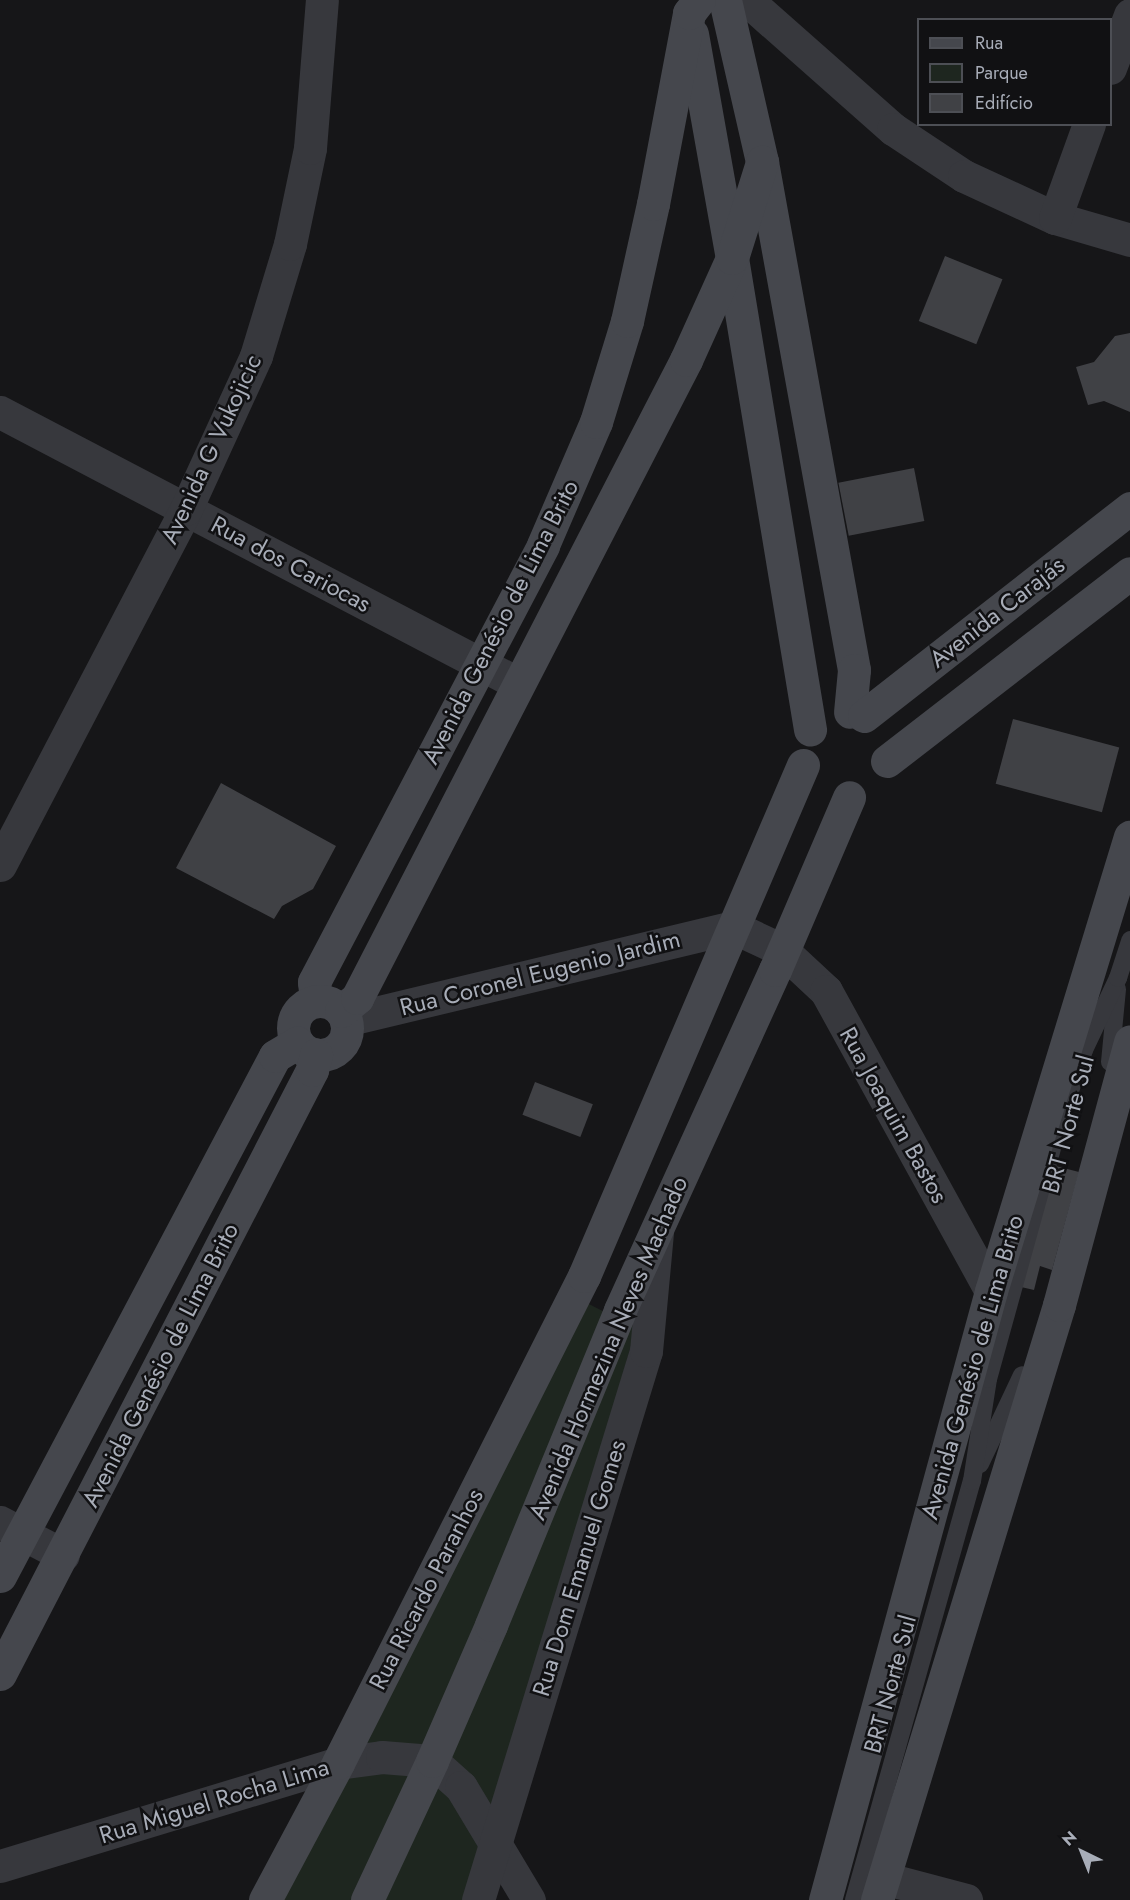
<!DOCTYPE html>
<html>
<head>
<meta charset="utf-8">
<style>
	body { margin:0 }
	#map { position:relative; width:1130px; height:1900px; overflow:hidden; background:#161618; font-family:Jost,sans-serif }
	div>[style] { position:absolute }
	.green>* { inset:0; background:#1e261f }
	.building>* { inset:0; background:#404145; transform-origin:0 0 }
	.lane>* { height:18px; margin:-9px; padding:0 9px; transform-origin:9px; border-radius:9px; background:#37383d }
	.street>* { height:33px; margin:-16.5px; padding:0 16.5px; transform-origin:16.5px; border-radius:16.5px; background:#37383d }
	.secondary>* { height:33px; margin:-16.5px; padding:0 16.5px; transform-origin:16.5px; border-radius:16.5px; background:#45474d }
	.secondary>.ring { margin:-16.5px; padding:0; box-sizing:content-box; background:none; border:33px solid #45474d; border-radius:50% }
	span { translate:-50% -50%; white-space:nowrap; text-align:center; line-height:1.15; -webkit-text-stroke:5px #111113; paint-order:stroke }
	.street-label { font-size:24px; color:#a8adb8 }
	.legend { position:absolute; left:917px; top:18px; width:195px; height:108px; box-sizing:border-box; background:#111113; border:2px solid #4d4f55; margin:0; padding:8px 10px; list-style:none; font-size:18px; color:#a8adb8 }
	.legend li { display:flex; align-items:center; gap:12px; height:30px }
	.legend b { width:30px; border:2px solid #4d4f55 }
	.north { position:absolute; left:1052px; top:1822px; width:60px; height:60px; -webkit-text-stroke:4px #111113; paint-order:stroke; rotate:317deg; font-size:16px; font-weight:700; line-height:24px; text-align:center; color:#a8adb8 }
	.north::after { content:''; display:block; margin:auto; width:21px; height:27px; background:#a8adb8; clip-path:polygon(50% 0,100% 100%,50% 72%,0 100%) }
</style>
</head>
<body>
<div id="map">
	<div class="green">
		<div style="clip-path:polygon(583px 1301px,636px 1328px,473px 1900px,275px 1900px)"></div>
	</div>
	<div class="building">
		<div style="left:945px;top:256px;width:62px;height:70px;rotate:22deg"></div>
		<div style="clip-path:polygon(1130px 333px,1130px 412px,1104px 401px,1088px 405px,1076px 367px,1094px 362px,1115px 336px)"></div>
		<div style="left:914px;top:468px;width:54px;height:77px;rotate:79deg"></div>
		<div style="left:1013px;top:719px;width:110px;height:67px;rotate:15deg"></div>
		<div style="clip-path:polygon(221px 783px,336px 846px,313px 889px,282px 906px,274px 919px,176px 868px)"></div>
		<div style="left:535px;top:1082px;width:62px;height:35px;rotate:21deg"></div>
		<div style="clip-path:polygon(1044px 1163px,1079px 1172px,1052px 1270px,1040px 1266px,1034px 1290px,1021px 1287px)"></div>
	</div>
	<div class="lane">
		<div style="left:1110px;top:1062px;width:73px;rotate:-84.5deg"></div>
		<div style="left:980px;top:1464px;width:98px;rotate:-64.7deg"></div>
		<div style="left:854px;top:1900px;width:435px;rotate:-74.3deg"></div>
		<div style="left:972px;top:1481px;width:103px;rotate:-81.1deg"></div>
		<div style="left:988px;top:1379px;width:269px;rotate:-74.5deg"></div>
		<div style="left:1060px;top:1120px;width:74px;rotate:-71.1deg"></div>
		<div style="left:1084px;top:1050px;width:80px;rotate:-64.7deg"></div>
		<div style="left:1118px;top:978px;width:40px;rotate:-72deg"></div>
	</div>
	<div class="street">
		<div style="left:747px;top:0;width:195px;rotate:41.5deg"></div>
		<div style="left:893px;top:129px;width:85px;rotate:33.5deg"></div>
		<div style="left:964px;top:176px;width:100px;rotate:24.8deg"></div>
		<div style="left:1055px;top:218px;width:78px;rotate:16.3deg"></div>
		<div style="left:1110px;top:68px;width:57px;rotate:-69.3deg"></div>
		<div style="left:1055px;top:218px;width:100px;rotate:-70.1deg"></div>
		<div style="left:0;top:412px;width:584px;rotate:27.66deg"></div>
		<div style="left:0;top:865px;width:402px;rotate:-62.4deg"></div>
		<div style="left:186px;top:509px;width:168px;rotate:-65.4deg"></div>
		<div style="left:256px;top:356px;width:117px;rotate:-73.1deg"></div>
		<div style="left:290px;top:244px;width:98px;rotate:-78.2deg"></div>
		<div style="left:310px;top:148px;width:148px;rotate:-85.4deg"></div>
		<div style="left:346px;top:1020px;width:398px;rotate:-13.5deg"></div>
		<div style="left:733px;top:927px;width:54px;rotate:25.1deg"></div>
		<div style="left:782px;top:950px;width:60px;rotate:43deg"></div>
		<div style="left:826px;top:991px;width:342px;rotate:61.2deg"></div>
		<div style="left:0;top:1522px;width:71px;rotate:27.6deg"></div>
		<div style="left:0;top:1866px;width:353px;rotate:-16.9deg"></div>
		<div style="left:338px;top:1763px;width:44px;rotate:-7.8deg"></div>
		<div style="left:382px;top:1757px;width:50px;rotate:4.6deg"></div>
		<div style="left:432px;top:1761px;width:39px;rotate:42deg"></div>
		<div style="left:461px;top:1787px;width:132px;rotate:59deg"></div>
		<div style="left:883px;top:1878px;width:86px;rotate:14.8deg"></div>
		<div style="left:478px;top:1900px;width:574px;rotate:-72.99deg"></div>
		<div style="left:646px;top:1351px;width:120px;rotate:-84.7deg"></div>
	</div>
	<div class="secondary">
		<div style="left:725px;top:0;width:166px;rotate:77.1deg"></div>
		<div style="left:762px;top:162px;width:516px;rotate:79.73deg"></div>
		<div style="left:854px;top:670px;width:42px;rotate:95.4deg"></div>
		<div style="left:692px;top:34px;width:228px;rotate:79.9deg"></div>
		<div style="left:732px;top:258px;width:478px;rotate:80.6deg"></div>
		<div style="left:864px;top:716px;width:338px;rotate:-38deg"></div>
		<div style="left:887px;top:761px;width:307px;rotate:-37.7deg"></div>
		<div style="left:316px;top:1001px;width:19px;rotate:-96deg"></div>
		<div style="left:314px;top:982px;width:493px;rotate:-62.3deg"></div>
		<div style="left:543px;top:545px;width:134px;rotate:-66.7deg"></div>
		<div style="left:596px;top:422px;width:106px;rotate:-72.9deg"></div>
		<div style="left:627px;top:321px;width:120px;rotate:-77.5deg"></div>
		<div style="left:653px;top:204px;width:194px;rotate:-79.3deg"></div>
		<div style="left:689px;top:13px;width:16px;rotate:-52deg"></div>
		<div class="ring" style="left:293px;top:1001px;width:21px;height:21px"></div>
		<div style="left:341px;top:1011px;width:21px;rotate:-39deg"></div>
		<div style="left:357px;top:998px;width:718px;rotate:-62.72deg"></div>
		<div style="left:686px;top:360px;width:112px;rotate:-65.7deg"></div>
		<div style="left:732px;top:258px;width:101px;rotate:-72.6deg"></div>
		<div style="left:0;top:1576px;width:588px;rotate:-62.13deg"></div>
		<div style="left:275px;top:1056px;width:26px;rotate:-31deg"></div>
		<div style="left:0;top:1674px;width:680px;rotate:-62.68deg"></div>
		<div style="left:312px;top:1070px;width:16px;rotate:-75deg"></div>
		<div style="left:265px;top:1900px;width:155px;rotate:-61.9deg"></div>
		<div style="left:338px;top:1763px;width:546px;rotate:-63.2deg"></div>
		<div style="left:584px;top:1276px;width:556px;rotate:-66.8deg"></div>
		<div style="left:367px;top:1900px;width:153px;rotate:-64.9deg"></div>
		<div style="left:432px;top:1761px;width:148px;rotate:-66.5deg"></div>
		<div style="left:491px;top:1625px;width:340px;rotate:-67.7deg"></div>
		<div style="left:620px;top:1310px;width:374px;rotate:-65.5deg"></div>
		<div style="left:775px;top:970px;width:188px;rotate:-66.8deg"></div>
		<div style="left:825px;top:1900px;width:631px;rotate:-74.75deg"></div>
		<div style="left:991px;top:1291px;width:475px;rotate:-73deg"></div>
		<div style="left:877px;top:1900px;width:622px;rotate:-72.99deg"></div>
		<div style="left:1059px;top:1305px;width:273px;rotate:-74.9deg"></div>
	</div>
	<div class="street-label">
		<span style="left:211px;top:449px;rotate:-65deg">Avenida G Vukojicic</span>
		<span style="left:291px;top:564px;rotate:28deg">Rua dos Cariocas</span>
		<span style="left:997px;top:612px;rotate:-38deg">Avenida Carajás</span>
		<span style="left:500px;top:622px;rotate:-63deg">Avenida Genésio de Lima Brito</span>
		<span style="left:540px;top:973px;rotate:-14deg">Rua Coronel Eugenio Jardim</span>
		<span style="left:894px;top:1115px;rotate:61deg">Rua Joaquim Bastos</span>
		<span style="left:1068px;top:1124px;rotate:-75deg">BRT Norte Sul</span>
		<span style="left:608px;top:1348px;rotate:-67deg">Avenida Hormezina Neves Machado</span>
		<span style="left:160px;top:1365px;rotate:-63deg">Avenida Genésio de Lima Brito</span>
		<span style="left:972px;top:1367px;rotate:-74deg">Avenida Genésio de Lima Brito</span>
		<span style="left:579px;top:1568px;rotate:-73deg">Rua Dom Emanuel Gomes</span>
		<span style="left:426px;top:1589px;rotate:-63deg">Rua Ricardo Paranhos</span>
		<span style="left:890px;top:1684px;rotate:-75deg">BRT Norte Sul</span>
		<span style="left:214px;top:1801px;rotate:-17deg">Rua Miguel Rocha Lima</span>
	</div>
	<ul class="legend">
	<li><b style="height:8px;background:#45474d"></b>Rua</li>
	<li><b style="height:16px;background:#1e261f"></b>Parque</li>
	<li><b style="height:16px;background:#404145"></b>Edifício</li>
	</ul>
	<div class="north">N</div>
</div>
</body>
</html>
